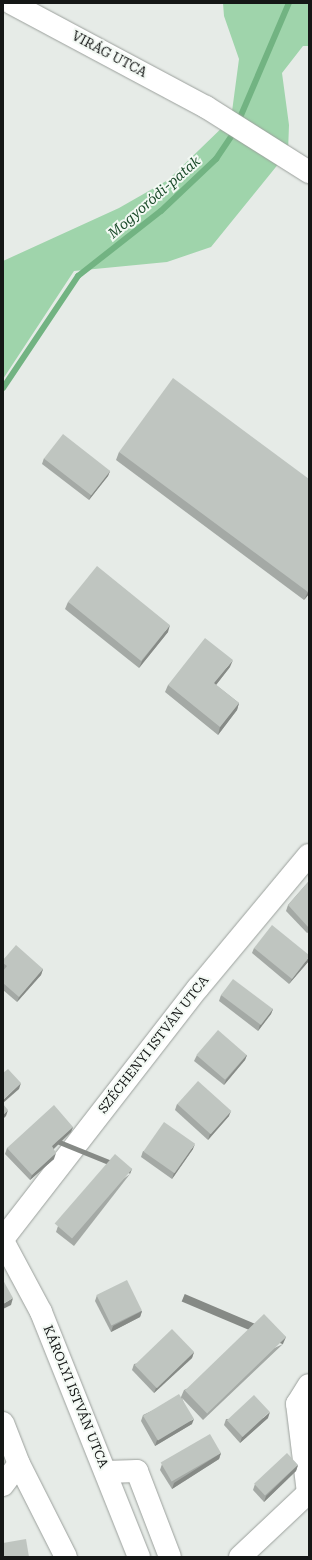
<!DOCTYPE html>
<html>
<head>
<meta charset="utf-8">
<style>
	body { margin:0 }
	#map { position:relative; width:312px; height:1560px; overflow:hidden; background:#e6ebe7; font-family:"Roboto Serif",serif }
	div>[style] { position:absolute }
	.green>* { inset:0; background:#9fd4ab }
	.stream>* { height:6px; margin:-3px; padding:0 3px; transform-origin:3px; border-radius:3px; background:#72b382 }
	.roads { filter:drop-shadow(0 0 1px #9ba09c) drop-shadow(0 0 1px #9ba09c) }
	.minor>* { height:22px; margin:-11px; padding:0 11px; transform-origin:11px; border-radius:11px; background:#fff }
	.major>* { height:22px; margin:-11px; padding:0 11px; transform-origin:11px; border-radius:11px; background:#fff }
	.wall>* { inset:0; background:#a4a9a5 }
	.shaded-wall>* { inset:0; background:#868a86; transform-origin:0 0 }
	.building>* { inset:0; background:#bfc5c0; transform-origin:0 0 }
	span { translate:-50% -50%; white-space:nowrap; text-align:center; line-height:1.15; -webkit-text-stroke:4px #f3f9f4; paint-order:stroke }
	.street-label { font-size:13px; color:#151716 }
	.water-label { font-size:14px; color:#1a4a29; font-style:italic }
	.frame { position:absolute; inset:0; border:4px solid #151716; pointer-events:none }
</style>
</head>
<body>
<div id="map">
	<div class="green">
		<div style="clip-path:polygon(223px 3px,309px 3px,309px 46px,303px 46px,282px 73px,289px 125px,288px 152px,211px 247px,167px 262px,74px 271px,3px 379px,3px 261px,119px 208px,168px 180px,231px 119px,239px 59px,224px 16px)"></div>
	</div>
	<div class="stream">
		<div style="left:3px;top:388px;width:135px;rotate:-56.2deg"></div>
		<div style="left:78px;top:276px;width:105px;rotate:-38.1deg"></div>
		<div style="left:161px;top:211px;width:76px;rotate:-43.4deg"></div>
		<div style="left:216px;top:159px;width:30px;rotate:-56deg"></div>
		<div style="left:233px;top:134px;width:142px;rotate:-66.9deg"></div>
	</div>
	<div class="roads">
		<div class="minor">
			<div style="left:11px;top:3px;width:221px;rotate:28.1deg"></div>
			<div style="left:206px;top:107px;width:122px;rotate:32.3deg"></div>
			<div style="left:3px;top:1239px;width:318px;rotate:-52.2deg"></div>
			<div style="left:198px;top:988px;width:173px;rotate:-50.2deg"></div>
			<div style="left:3px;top:1423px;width:44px;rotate:68.7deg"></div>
			<div style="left:106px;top:1472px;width:31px;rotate:-2deg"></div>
			<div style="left:137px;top:1471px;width:92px;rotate:69deg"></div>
			<div style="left:3px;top:1485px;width:26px;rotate:-53deg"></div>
			<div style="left:19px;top:1464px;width:104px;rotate:63.2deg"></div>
			<div style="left:240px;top:1557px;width:93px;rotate:-43.3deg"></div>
			<div style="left:308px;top:1493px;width:90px;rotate:-97deg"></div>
			<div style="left:297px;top:1404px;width:22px;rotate:-58deg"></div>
		</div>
		<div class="major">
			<div style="left:3px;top:1241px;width:81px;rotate:61.8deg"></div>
			<div style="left:41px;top:1312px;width:264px;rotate:68.2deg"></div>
		</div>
	</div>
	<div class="wall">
		<div style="clip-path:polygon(119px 452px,309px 479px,309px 594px,304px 600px,116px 460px)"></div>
		<div style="clip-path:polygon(44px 458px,110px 471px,108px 476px,89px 500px,42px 464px)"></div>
		<div style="clip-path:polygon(68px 602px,168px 632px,139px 668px,65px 609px)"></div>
		<div style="clip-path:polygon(230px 667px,216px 685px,239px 703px,237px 710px,218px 735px,165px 692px,168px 685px)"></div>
		<div style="clip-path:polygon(309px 881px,309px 932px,307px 933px,286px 911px,288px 905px)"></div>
		<div style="clip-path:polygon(254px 948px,308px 962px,289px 984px,252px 953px)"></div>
		<div style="clip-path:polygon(3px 960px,43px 969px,41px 975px,17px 1002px,3px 990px)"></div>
		<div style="clip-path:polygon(221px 995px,273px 1009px,271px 1014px,258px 1031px,219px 1001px)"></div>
		<div style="clip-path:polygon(197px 1055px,247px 1055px,245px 1060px,224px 1085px,194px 1061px)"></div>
		<div style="clip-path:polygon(177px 1104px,229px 1116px,208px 1140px,175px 1110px)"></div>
		<div style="clip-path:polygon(73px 1127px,71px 1132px,54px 1149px,54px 1159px,30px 1180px,5px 1154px,7px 1148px)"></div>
		<div style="clip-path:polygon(193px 1149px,172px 1179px,141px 1157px,143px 1151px)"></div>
		<div style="clip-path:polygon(130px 1174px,74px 1246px,56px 1232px,58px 1226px)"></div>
		<div style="clip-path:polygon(97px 1295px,142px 1311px,140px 1317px,111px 1332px,95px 1301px)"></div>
		<div style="clip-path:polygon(283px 1344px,203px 1420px,182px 1398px,192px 1424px,155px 1446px,141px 1421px,143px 1415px,181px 1397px,184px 1390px)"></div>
		<div style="clip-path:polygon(194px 1352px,192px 1358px,154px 1393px,132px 1370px,134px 1364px)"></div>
		<div style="clip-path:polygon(268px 1418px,240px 1443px,224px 1425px,226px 1419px)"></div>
		<div style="clip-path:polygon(221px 1453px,219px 1459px,172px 1489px,160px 1470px,162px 1464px)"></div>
		<div style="clip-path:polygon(298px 1465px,296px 1471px,264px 1502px,253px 1490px,255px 1484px)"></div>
	</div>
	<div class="shaded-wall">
		<div style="clip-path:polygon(110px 471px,108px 476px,89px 500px,91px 495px)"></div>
		<div style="clip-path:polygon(309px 590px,309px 594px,304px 600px)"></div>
		<div style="clip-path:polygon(170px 625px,168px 632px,139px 668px,142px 661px)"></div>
		<div style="clip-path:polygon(233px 660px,230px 667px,212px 690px,214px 683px)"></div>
		<div style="clip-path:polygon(239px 703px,237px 710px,218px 735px,220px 727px)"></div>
		<div style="clip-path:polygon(309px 957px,308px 962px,289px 984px,292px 979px)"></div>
		<div style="clip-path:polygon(43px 969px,41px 975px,17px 1002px,19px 997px)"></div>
		<div style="clip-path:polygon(273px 1009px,271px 1014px,258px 1031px,260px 1025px)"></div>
		<div style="clip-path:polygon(247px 1055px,245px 1060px,224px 1085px,226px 1080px)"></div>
		<div style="clip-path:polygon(21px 1083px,19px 1089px,3px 1103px,3px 1100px)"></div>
		<div style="clip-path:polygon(8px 1110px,6px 1116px,3px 1119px,3px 1115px)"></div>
		<div style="clip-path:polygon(231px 1111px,229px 1116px,208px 1140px,210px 1134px)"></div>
		<div style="clip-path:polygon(73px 1127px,71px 1132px,50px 1152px,52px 1146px)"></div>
		<div style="clip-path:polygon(195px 1144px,193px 1149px,172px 1179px,174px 1173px)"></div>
		<div style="clip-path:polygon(56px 1153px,54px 1159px,30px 1180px,32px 1175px)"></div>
		<div style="left:132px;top:1169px;width:5px;height:91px;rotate:112deg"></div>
		<div style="clip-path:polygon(13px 1298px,11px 1305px,3px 1309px,3px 1304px)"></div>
		<div style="clip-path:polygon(142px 1311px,140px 1317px,111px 1332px,113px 1326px)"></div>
		<div style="left:286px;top:1337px;width:8px;height:110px;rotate:113deg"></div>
		<div style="clip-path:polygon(194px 1352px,192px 1358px,154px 1393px,156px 1388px)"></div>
		<div style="clip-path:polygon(270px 1412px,268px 1418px,240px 1443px,242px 1437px)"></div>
		<div style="clip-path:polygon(194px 1419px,192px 1424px,155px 1446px,157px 1440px)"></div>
		<div style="clip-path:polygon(221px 1453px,219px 1459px,172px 1489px,174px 1483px)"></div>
		<div style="clip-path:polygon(298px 1465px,296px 1471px,264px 1502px,266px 1496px)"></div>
	</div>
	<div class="building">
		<div style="clip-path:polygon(173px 378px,309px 479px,309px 590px,308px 592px,119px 452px)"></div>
		<div style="left:63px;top:434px;width:60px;height:31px;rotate:38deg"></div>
		<div style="left:97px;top:566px;width:94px;height:46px;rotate:39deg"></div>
		<div style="clip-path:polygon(205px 638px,233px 660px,214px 683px,239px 703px,220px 727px,168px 685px)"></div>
		<div style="clip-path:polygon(309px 881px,309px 928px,288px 905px)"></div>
		<div style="clip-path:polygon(272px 925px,309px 955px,309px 957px,292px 979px,254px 948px)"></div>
		<div style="clip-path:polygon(16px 945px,43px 969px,19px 997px,3px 983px,3px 971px,7px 966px,3px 963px,3px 960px)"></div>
		<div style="left:233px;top:979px;width:50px;height:20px;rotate:37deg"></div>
		<div style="left:218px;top:1030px;width:38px;height:33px;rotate:41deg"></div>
		<div style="clip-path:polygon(8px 1069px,21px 1083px,3px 1100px,3px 1073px)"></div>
		<div style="left:198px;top:1081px;width:45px;height:31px;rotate:42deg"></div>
		<div style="clip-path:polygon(3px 1104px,8px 1110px,3px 1115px)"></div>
		<div style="clip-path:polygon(54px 1105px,73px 1127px,52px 1146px,56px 1153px,32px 1175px,7px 1148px)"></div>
		<div style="left:164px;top:1122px;width:38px;height:36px;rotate:35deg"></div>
		<div style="left:115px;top:1154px;width:23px;height:92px;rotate:41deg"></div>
		<div style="clip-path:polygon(3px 1280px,13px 1298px,3px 1304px)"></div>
		<div style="left:127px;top:1280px;width:34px;height:34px;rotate:64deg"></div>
		<div style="left:264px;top:1314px;width:32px;height:110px;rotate:46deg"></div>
		<div style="left:172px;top:1329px;width:32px;height:52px;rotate:46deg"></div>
		<div style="left:179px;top:1394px;width:29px;height:42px;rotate:59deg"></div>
		<div style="left:254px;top:1395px;width:23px;height:37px;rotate:47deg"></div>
		<div style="left:210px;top:1434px;width:22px;height:57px;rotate:60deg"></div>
		<div style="left:287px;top:1453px;width:16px;height:45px;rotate:47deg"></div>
		<div style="clip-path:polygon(26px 1539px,29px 1557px,3px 1557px,3px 1543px)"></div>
	</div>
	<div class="street-label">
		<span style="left:109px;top:55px;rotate:28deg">VIRÁG UTCA</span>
		<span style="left:154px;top:1045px;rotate:-52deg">SZÉCHENYI ISTVÁN UTCA</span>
		<span style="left:75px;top:1397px;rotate:68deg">KÁROLYI ISTVÁN UTCA</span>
	</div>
	<div class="water-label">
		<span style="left:154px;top:197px;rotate:-41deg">Mogyoródi-patak</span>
	</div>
	<div class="frame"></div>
</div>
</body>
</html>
